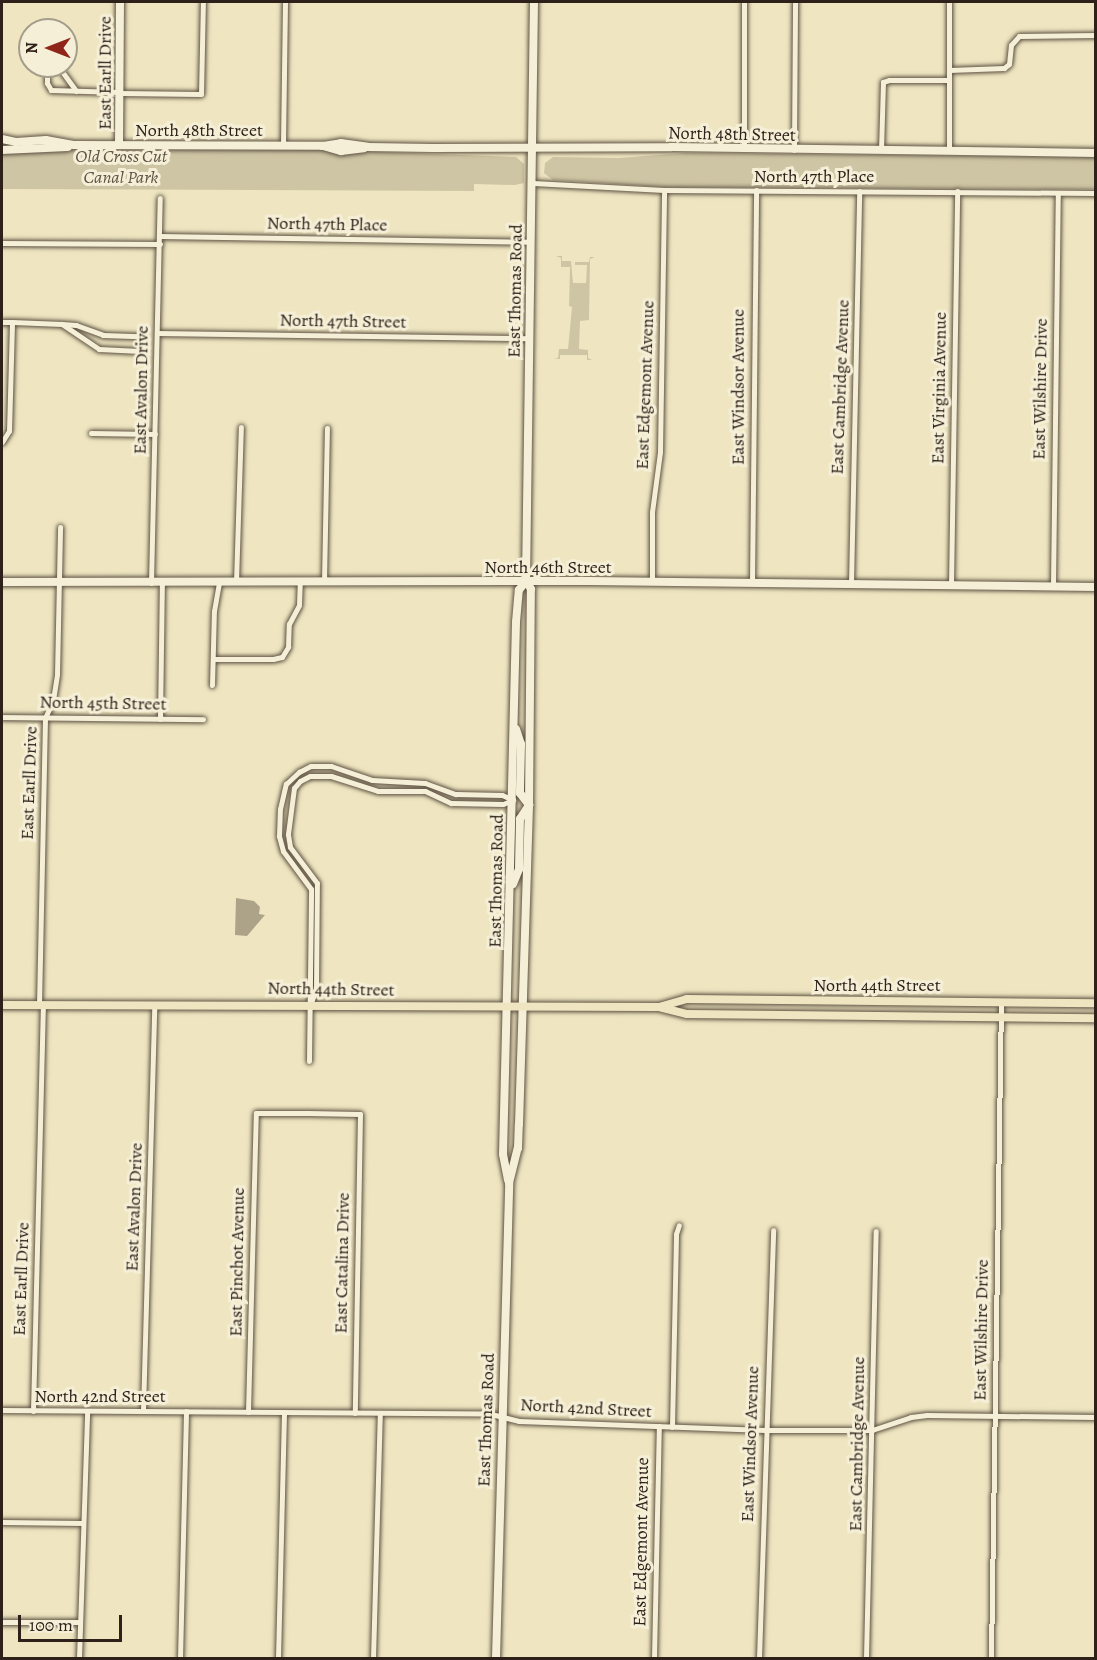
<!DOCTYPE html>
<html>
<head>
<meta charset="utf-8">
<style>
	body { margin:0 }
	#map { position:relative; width:1097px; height:1660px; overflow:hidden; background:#efe6c1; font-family:Alegreya,serif }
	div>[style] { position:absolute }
	.green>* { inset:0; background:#cec5a4 }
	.water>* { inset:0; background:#ada388 }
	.roads { filter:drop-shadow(0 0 2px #5e5243) drop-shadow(0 0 2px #5e5243) }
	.street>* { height:5px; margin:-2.5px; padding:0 2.5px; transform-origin:2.5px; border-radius:2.5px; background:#f5efd7 }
	.secondary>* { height:8px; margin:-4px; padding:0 4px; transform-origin:4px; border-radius:4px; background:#f5efd7 }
	.primary>* { height:8px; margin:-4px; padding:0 4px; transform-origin:4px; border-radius:4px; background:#efe6c1 }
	span { translate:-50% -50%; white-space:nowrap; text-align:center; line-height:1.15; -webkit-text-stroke:6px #f5efd7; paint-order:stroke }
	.street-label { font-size:18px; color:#2e2119 }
	.park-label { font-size:18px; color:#5e5243; font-style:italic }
	.frame { position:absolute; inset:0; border:3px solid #2e2119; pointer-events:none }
	.north { position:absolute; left:18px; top:18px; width:60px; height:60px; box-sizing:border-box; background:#f5efd7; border:2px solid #a59d8b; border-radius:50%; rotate:270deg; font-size:16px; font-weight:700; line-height:24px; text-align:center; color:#2e2119 }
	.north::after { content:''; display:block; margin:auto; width:21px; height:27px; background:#8f2418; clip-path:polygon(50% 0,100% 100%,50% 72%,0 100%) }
	.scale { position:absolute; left:18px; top:1615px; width:104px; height:27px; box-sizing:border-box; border:3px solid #2e2119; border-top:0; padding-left:8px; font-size:18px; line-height:21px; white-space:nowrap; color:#2e2119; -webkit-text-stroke:4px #f5efd7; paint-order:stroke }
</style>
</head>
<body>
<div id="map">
	<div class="green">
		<div style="clip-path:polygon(243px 147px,516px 157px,524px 164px,524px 183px,515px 185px,474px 184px,474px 191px,2px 189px,2px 151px)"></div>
		<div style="clip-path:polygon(686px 153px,1096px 157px,1095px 189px,664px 187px,553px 180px,544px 173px,545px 163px,553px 157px,619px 158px)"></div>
		<div style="clip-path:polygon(556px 256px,562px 256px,562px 261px,571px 261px,573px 283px,586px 283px,587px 265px,575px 265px,575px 262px,589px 262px,590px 257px,595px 257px,590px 259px,589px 320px,580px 321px,579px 349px,588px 350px,588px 358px,592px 360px,587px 360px,587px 355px,560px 355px,560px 359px,554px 359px,558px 358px,559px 349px,568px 349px,572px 307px,569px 306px,570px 267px,561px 267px,561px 258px)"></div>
	</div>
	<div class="water">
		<div style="clip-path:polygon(236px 898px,254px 901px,260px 907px,259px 914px,265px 915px,247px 936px,235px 935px)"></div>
	</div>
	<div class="roads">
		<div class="street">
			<div style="left:744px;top:2px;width:147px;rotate:90deg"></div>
			<div style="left:57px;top:66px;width:12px;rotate:149deg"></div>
			<div style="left:47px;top:72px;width:11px;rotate:90deg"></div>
			<div style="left:47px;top:83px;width:8px;rotate:60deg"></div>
			<div style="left:51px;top:90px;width:69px;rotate:1.7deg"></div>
			<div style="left:58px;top:66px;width:31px;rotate:54deg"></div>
			<div style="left:949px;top:70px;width:55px;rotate:-2.1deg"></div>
			<div style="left:1004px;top:68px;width:6px;rotate:-39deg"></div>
			<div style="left:1009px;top:64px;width:19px;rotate:-84deg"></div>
			<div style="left:1011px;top:45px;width:12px;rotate:-48deg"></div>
			<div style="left:1019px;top:36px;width:77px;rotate:-0.7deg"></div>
			<div style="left:120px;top:93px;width:81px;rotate:0.7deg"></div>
			<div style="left:201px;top:94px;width:92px;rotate:-88.8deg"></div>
			<div style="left:283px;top:145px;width:143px;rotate:-89.2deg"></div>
			<div style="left:794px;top:150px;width:148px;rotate:-89.6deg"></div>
			<div style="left:881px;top:150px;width:68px;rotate:-88.3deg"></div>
			<div style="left:883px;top:82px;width:6px;rotate:-18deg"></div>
			<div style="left:889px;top:80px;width:60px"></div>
			<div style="left:949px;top:150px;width:148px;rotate:-90deg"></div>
			<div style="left:533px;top:183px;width:131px;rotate:3.1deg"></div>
			<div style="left:664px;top:190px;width:432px;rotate:0.4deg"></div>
			<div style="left:160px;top:236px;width:371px;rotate:0.9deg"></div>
			<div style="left:2px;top:243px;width:158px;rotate:0.4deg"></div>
			<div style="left:2px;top:322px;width:10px"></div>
			<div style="left:12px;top:322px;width:50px;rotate:2.3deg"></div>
			<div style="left:62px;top:324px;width:14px;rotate:4deg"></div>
			<div style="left:76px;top:325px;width:29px;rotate:20deg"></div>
			<div style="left:103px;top:335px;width:37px;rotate:2deg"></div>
			<div style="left:140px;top:336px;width:15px;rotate:90deg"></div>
			<div style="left:140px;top:351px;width:41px;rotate:-177.2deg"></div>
			<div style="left:99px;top:349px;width:45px;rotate:-146deg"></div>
			<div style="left:157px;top:333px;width:372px;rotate:0.8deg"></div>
			<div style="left:91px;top:433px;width:64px;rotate:0.9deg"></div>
			<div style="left:2px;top:442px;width:13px;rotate:-58deg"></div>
			<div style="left:9px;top:431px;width:109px;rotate:-88.4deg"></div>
			<div style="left:236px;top:582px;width:155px;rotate:-88.2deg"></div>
			<div style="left:324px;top:582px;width:154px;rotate:-88.9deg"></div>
			<div style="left:652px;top:582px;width:70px;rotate:-90deg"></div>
			<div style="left:652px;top:512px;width:61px;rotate:-82.4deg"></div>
			<div style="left:660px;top:452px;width:262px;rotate:-89.1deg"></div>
			<div style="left:151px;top:583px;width:385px;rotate:-88.7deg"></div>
			<div style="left:752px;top:583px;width:393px;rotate:-89.4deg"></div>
			<div style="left:851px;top:584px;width:393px;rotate:-88.8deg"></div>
			<div style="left:951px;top:585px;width:394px;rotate:-89.1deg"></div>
			<div style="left:1053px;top:586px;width:393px;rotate:-89.3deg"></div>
			<div style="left:214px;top:659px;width:59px"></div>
			<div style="left:273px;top:659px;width:9px;rotate:-13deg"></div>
			<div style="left:282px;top:657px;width:12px;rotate:-59deg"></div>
			<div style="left:288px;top:647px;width:23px;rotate:-88deg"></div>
			<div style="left:289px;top:624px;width:21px;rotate:-62deg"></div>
			<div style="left:299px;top:605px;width:23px;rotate:-88deg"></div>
			<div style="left:212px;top:685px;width:74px;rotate:-88.5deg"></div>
			<div style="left:214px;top:611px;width:29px;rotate:-80deg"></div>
			<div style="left:2px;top:717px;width:201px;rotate:0.6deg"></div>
			<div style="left:160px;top:719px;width:137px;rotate:-89.2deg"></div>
			<div style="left:312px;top:1000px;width:12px;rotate:-70deg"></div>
			<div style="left:316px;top:989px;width:106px;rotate:-89.5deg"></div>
			<div style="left:317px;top:883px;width:45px;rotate:-126.9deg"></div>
			<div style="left:290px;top:847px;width:13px;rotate:-99deg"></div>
			<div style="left:288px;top:834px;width:46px;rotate:-82.6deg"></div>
			<div style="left:294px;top:788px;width:9px;rotate:-49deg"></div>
			<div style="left:300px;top:781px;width:11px;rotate:-27deg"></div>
			<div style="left:310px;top:776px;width:21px"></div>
			<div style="left:331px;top:776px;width:49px;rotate:17.7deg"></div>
			<div style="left:378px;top:791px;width:47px"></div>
			<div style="left:425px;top:791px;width:29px;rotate:25deg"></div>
			<div style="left:451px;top:803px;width:52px;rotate:1.1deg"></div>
			<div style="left:503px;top:804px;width:11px;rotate:-22deg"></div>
			<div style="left:39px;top:1005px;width:287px;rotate:-88.8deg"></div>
			<div style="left:45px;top:718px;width:20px;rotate:-66deg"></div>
			<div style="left:53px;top:700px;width:26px;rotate:-81deg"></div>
			<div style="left:57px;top:674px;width:147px;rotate:-88.8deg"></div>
			<div style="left:309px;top:1061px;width:172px;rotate:-89.3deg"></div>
			<div style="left:311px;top:889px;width:47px;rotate:-126.4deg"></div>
			<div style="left:283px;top:851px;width:16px;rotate:-105deg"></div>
			<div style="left:279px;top:836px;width:27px;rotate:-88deg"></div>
			<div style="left:280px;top:809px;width:26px;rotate:-77deg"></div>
			<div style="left:286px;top:784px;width:18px;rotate:-43deg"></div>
			<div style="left:299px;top:772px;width:13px;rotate:-27deg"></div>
			<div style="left:311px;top:766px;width:20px"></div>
			<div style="left:331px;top:766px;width:43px;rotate:18.9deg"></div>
			<div style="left:372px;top:780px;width:53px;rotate:3.2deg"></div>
			<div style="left:425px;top:783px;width:33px;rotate:20deg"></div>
			<div style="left:456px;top:794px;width:46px;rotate:1.2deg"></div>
			<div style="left:502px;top:795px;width:12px;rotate:24deg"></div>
			<div style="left:2px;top:1410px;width:485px;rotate:0.4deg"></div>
			<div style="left:487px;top:1413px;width:33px;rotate:14deg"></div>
			<div style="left:519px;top:1421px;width:246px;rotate:2.1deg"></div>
			<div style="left:765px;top:1430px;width:107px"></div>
			<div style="left:872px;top:1430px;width:41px;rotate:-18.4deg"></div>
			<div style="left:911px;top:1417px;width:16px;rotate:-7deg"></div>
			<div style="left:927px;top:1415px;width:169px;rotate:0.7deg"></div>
			<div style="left:33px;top:1411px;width:406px;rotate:-88.6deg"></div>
			<div style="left:143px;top:1411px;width:406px;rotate:-88.4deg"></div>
			<div style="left:248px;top:1412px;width:299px;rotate:-88.5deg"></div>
			<div style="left:256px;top:1113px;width:52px"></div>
			<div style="left:308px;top:1113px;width:52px;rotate:1.1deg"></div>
			<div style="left:360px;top:1114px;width:299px;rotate:91deg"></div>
			<div style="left:672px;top:1427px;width:193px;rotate:-88.8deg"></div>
			<div style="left:676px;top:1234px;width:9px;rotate:-72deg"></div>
			<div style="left:2px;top:1522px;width:81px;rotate:0.7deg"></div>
			<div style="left:2px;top:1622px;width:78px"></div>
			<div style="left:79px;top:1658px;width:247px;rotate:-88.1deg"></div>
			<div style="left:180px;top:1658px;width:247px;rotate:-88.6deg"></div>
			<div style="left:278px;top:1658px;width:246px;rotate:-88.6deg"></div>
			<div style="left:373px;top:1658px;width:245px;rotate:-88.4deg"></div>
			<div style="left:654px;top:1658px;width:232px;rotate:-88.8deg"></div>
			<div style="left:759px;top:1658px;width:428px;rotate:-88.1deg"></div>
			<div style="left:866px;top:1658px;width:427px;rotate:-88.7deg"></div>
			<div style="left:991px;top:1658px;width:656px;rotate:-89.13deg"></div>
		</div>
		<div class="secondary">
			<div style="left:2px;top:139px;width:14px;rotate:12deg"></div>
			<div style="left:16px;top:142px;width:30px;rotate:-4deg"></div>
			<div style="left:46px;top:140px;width:28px;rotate:10deg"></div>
			<div style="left:74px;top:145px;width:249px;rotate:0.2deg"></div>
			<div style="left:323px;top:146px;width:19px;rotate:16deg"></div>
			<div style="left:341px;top:151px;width:23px;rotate:-7deg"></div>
			<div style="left:119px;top:145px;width:143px;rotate:-89.6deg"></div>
			<div style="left:323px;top:146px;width:18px;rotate:-9deg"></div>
			<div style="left:341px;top:143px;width:27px;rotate:8deg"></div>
			<div style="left:368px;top:147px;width:65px;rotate:0.9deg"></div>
			<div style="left:433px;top:148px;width:238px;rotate:-0.2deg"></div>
			<div style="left:671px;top:147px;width:425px;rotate:0.8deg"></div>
			<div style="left:2px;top:150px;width:66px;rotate:-2.6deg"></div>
			<div style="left:2px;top:582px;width:587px;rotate:-0.1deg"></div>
			<div style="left:589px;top:581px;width:507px;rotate:0.68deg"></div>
			<div style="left:516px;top:729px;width:16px;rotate:72deg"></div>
			<div style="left:521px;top:744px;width:49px;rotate:91.2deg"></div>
			<div style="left:520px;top:793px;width:15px;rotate:53deg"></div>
			<div style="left:513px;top:884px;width:16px;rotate:-68deg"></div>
			<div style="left:519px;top:869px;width:50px;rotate:-88.9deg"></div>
			<div style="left:520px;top:819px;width:17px;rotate:-57deg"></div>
			<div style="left:508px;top:1180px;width:26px;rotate:-101deg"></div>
			<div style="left:503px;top:1154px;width:532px;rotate:-88.6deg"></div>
			<div style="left:516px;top:622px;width:32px;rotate:-85deg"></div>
			<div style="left:519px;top:590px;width:11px;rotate:-52deg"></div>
			<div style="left:496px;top:1658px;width:475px;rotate:-88.4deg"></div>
			<div style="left:509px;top:1183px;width:36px;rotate:-76deg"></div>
			<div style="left:518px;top:1148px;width:24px;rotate:-88deg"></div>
			<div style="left:519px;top:1124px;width:319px;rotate:-88.2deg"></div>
			<div style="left:529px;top:805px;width:216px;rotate:-89.5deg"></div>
			<div style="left:531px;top:589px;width:9px;rotate:-122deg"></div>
			<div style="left:526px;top:581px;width:579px;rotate:-89.21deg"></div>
		</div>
		<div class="primary">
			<div style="left:2px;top:1005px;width:657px;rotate:0.17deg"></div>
			<div style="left:659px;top:1007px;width:29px;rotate:-16deg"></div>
			<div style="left:687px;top:999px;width:409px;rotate:0.6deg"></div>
			<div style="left:659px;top:1007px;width:29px;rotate:14deg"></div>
			<div style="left:687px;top:1014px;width:409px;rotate:0.6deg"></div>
		</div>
	</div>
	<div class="street-label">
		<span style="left:105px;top:73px;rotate:-90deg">East Earll Drive</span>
		<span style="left:199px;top:130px">North 48th Street</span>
		<span style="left:732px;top:134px;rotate:1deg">North 48th Street</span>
		<span style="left:814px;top:176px">North 47th Place</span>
		<span style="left:327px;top:224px;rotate:1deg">North 47th Place</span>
		<span style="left:515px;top:291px;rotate:-89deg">East Thomas Road</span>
		<span style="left:343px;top:321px;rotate:1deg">North 47th Street</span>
		<span style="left:645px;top:385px;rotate:-88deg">East Edgemont Avenue</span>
		<span style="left:738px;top:387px;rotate:-90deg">East Windsor Avenue</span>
		<span style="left:840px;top:387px;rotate:-88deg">East Cambridge Avenue</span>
		<span style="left:939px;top:388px;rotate:-89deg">East Virginia Avenue</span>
		<span style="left:1040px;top:389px;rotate:-89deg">East Wilshire Drive</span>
		<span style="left:141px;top:390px;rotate:-89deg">East Avalon Drive</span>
		<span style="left:548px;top:567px">North 46th Street</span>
		<span style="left:103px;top:703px;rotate:1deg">North 45th Street</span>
		<span style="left:29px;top:783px;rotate:-88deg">East Earll Drive</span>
		<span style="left:496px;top:881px;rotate:-89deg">East Thomas Road</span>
		<span style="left:877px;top:985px">North 44th Street</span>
		<span style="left:331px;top:989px;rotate:1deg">North 44th Street</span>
		<span style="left:134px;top:1207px;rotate:-88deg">East Avalon Drive</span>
		<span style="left:237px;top:1262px;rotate:-89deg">East Pinchot Avenue</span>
		<span style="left:342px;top:1263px;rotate:-89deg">East Catalina Drive</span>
		<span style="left:21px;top:1279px;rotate:-88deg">East Earll Drive</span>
		<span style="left:981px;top:1330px;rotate:-89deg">East Wilshire Drive</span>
		<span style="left:100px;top:1396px">North 42nd Street</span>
		<span style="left:586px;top:1408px;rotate:3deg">North 42nd Street</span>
		<span style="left:486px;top:1420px;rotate:-88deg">East Thomas Road</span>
		<span style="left:750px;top:1444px;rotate:-88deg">East Windsor Avenue</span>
		<span style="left:857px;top:1444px;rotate:-89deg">East Cambridge Avenue</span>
		<span style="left:641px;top:1542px;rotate:-89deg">East Edgemont Avenue</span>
	</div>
	<div class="park-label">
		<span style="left:121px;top:167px">Old Cross Cut<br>Canal Park</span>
	</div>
	<div class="frame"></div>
	<div class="north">N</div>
	<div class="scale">100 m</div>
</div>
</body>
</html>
